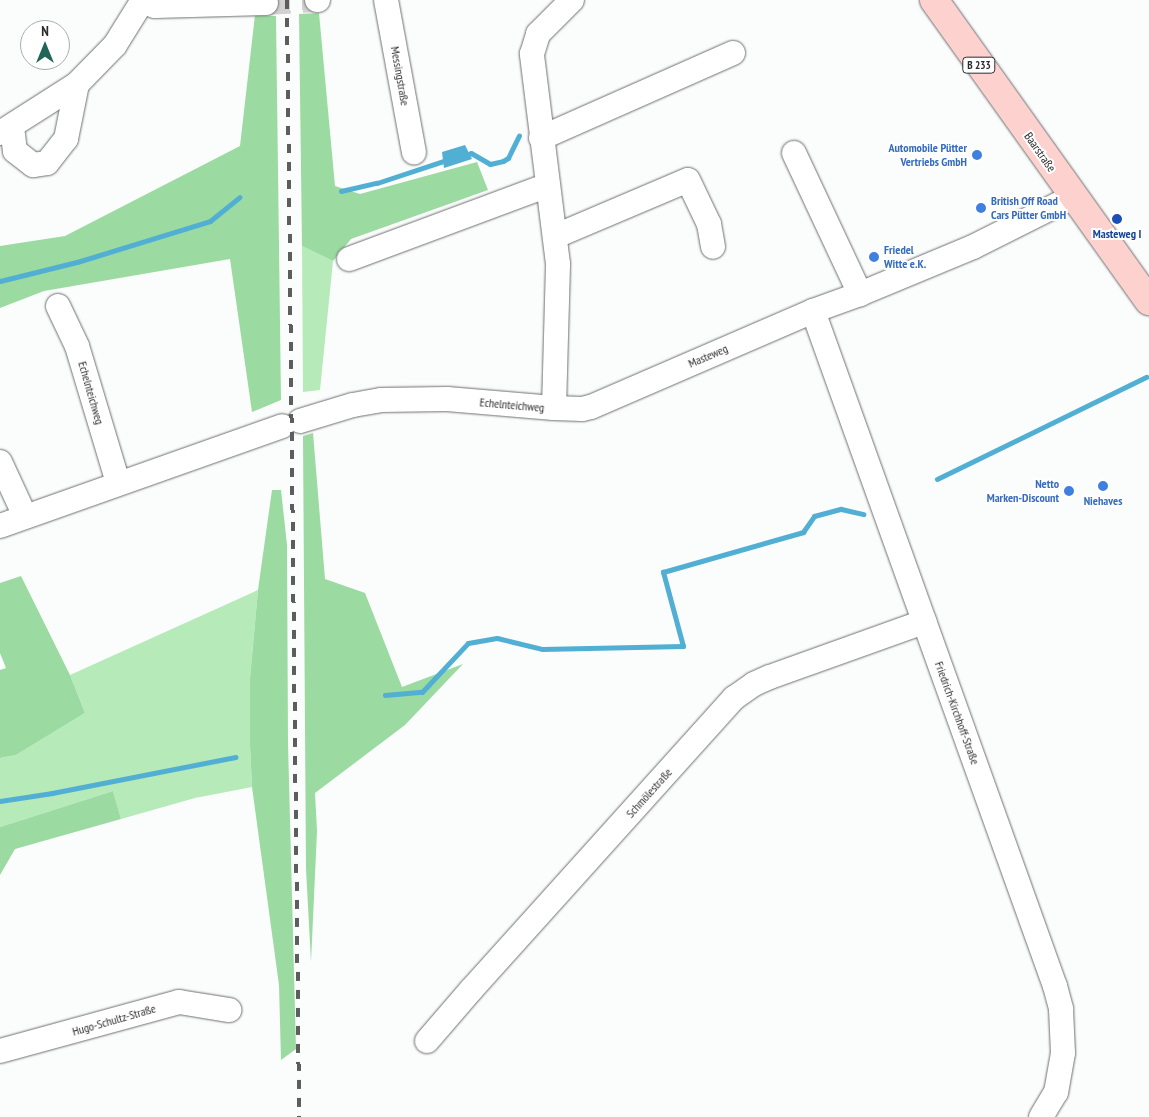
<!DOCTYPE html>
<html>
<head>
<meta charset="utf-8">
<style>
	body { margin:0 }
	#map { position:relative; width:1149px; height:1117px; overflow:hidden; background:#fbfcfc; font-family:"PT Sans Narrow",sans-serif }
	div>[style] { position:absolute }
	.green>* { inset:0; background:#b6eab9 }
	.forest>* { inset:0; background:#9bdaa1 }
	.water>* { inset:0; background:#52afd4 }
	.stream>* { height:5px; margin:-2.5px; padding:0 2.5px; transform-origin:2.5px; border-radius:2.5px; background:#52afd4 }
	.minor-tunnel>* { height:24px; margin-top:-12px; transform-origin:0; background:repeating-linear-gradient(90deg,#d2d2d2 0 24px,transparent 0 36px) }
	.roads { filter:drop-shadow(0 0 1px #6e6f70) drop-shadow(0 0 1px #6e6f70) }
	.minor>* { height:24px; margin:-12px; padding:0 12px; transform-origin:12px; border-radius:12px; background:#fff }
	.major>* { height:28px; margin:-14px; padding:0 14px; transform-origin:14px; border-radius:14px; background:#fdd1ce }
	.rail>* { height:4px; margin-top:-2px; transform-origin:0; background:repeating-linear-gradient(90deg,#5d5d5d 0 9px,transparent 0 18px) }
	.dots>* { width:14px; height:14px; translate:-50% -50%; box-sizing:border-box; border:2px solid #fff; border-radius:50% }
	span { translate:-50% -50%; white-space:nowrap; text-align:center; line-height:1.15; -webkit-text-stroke:4px #fff; paint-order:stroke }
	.shield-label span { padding:1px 4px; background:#fff; border:1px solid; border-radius:4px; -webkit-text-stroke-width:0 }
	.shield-label { font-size:11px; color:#2c2c2c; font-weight:700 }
	.street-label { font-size:12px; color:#2c2c2c }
	.shop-label { font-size:12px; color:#366cbe; font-weight:700 }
	.right { translate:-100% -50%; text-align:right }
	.left { translate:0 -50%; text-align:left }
	.transit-label { font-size:12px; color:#164399; font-weight:700 }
	.north { position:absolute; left:20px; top:20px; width:50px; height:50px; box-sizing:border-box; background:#fff; border:1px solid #ababab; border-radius:50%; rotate:0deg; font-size:14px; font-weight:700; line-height:20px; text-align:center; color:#2c2c2c }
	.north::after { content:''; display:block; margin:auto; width:18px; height:22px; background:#206558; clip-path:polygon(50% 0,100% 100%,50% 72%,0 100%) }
</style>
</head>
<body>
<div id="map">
	<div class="green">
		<div style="clip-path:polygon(302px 246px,333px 261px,320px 390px,303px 392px)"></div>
		<div style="clip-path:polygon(258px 590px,250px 678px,250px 745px,252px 787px,195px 798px,121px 819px,113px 791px,0 827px,0 758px,16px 755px,85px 713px,70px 675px)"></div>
	</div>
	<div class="forest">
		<div style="clip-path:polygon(319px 13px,335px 186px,360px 194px,477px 162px,488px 190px,351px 239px,333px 261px,302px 246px,299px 14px)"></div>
		<div style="clip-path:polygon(255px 15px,276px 16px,281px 400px,252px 412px,230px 259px,44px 291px,0 308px,0 246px,65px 236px,240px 146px)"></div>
		<div style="clip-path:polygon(313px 433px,325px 579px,365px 593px,402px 687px,463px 664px,405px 725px,315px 793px,317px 831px,311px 962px,306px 869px,303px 436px)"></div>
		<div style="clip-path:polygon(272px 490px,281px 490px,287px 545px,288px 743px,296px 1049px,281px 1060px,279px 985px,252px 787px,250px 745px,250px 678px,258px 590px)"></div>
		<div style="clip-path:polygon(21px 576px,70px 675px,85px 713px,16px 755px,0 758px,0 670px,6px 668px,0 653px,0 583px)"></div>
		<div style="clip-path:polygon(113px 791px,121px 819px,15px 849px,0 875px,0 827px)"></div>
	</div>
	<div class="water">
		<div style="clip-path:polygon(465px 145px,472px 159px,444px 168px,442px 152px)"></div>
	</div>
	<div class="stream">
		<div style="left:467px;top:155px;width:4px;rotate:-27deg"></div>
		<div style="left:471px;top:153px;width:22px;rotate:30deg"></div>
		<div style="left:490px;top:164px;width:13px;rotate:-13deg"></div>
		<div style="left:503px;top:161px;width:6px;rotate:-31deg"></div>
		<div style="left:508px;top:158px;width:25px;rotate:-64deg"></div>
		<div style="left:341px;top:191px;width:37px;rotate:-13deg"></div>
		<div style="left:377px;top:183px;width:76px;rotate:-18.4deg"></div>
		<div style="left:0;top:281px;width:79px;rotate:-13.9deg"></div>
		<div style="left:77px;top:262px;width:139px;rotate:-17.1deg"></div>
		<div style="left:210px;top:221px;width:38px;rotate:-39deg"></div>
		<div style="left:937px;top:479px;width:233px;rotate:-26deg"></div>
		<div style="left:385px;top:695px;width:37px;rotate:-5deg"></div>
		<div style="left:422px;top:692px;width:67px;rotate:-46.8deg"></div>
		<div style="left:468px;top:643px;width:29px;rotate:-10deg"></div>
		<div style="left:497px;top:638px;width:46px;rotate:13.7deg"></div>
		<div style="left:542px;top:649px;width:141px;rotate:-1.2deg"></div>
		<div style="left:683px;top:646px;width:77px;rotate:-105.1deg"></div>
		<div style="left:663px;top:572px;width:146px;rotate:-15.9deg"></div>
		<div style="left:803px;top:532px;width:19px;rotate:-55deg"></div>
		<div style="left:814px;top:516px;width:28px;rotate:-15deg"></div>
		<div style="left:841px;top:509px;width:23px;rotate:13deg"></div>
		<div style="left:0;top:801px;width:53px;rotate:-8.7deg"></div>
		<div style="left:52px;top:793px;width:187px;rotate:-11.1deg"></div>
	</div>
	<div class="minor-tunnel">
		<div style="left:266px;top:3px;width:51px;rotate:-3.4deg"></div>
	</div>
	<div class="roads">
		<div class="minor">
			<div style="left:317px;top:0;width:1px"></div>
			<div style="left:386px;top:0;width:155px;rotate:79.6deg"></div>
			<div style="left:143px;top:2px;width:13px;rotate:18deg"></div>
			<div style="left:155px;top:6px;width:111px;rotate:-1.5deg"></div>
			<div style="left:12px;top:127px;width:24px;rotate:83deg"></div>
			<div style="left:15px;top:151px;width:23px;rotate:38deg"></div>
			<div style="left:33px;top:165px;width:14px;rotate:-8deg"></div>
			<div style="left:47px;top:163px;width:31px;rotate:-52deg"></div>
			<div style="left:66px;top:139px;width:56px;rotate:-78.7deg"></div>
			<div style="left:0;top:133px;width:91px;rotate:-32.5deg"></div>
			<div style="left:77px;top:84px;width:54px;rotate:-45.7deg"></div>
			<div style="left:115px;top:45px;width:53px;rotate:-58.1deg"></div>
			<div style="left:541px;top:138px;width:210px;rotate:-23.9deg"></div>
			<div style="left:794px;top:153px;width:156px;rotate:64.9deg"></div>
			<div style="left:556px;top:236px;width:143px;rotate:-23deg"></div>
			<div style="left:688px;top:180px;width:49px;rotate:64.5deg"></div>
			<div style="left:709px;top:224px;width:23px;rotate:80deg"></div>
			<div style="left:349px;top:259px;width:212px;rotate:-20.4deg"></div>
			<div style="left:58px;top:306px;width:44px;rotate:64.6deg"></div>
			<div style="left:77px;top:346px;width:143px;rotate:73.3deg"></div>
			<div style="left:813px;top:311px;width:717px;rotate:70.28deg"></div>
			<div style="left:1055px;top:986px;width:24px;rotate:75deg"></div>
			<div style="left:1061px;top:1009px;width:44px;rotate:87.4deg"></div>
			<div style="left:1063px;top:1053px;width:40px;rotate:100deg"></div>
			<div style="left:1056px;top:1092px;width:29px;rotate:121deg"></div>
			<div style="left:554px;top:408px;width:28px;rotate:2deg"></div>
			<div style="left:582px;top:409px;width:9px;rotate:-13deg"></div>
			<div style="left:591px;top:407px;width:242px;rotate:-23.4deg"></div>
			<div style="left:813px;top:311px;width:50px;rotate:-19.9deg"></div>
			<div style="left:860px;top:294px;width:122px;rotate:-22.6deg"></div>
			<div style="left:973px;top:247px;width:112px;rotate:-26.6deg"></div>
			<div style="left:300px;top:421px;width:55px;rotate:-16.8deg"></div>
			<div style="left:353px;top:405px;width:28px;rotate:-10deg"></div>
			<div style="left:381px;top:400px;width:66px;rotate:-0.9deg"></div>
			<div style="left:447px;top:399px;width:107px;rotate:4.8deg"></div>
			<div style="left:554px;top:408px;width:144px;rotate:-88.4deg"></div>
			<div style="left:558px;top:264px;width:212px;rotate:-97.1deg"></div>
			<div style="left:532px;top:54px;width:21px;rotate:-73deg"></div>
			<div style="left:538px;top:34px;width:48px;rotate:-45deg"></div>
			<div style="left:0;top:462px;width:60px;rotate:65.2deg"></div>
			<div style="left:0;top:526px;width:299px;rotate:-19.5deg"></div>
			<div style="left:427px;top:1041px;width:67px;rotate:-49.2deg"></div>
			<div style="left:471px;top:990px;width:393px;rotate:-48deg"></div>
			<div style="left:734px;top:698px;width:24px;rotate:-35deg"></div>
			<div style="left:754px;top:684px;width:17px;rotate:-24deg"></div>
			<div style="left:770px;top:677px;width:164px;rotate:-19.7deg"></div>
			<div style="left:0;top:1051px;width:186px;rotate:-15.3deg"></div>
			<div style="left:179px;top:1002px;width:51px;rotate:9.1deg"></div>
		</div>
		<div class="major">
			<div style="left:934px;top:0;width:370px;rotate:54.5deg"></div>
		</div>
	</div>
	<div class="rail">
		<div style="left:287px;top:0;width:1117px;rotate:89.38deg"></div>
	</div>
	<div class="dots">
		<div style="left:977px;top:155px;background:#3f7fe0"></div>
		<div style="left:981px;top:208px;background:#3f7fe0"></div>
		<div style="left:1117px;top:219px;background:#1a4fb4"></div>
		<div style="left:874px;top:257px;background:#3f7fe0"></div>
		<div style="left:1103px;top:486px;background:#3f7fe0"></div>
		<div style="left:1069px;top:491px;background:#3f7fe0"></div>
	</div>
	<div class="shield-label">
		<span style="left:979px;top:65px">B 233</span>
	</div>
	<div class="street-label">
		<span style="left:400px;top:76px;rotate:80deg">Messingstraße</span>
		<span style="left:1040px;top:152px;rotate:55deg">Baarstraße</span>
		<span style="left:708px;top:356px;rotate:-23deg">Masteweg</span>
		<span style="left:91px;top:393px;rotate:74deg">Echelnteichweg</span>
		<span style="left:512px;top:405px;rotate:5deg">Echelnteichweg</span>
		<span style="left:957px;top:713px;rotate:70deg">Friedrich-Kirchhoff-Straße</span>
		<span style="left:649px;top:793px;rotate:-48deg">Schmölestraße</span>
		<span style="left:114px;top:1020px;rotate:-16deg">Hugo-Schultz-Straße</span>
	</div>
	<div class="shop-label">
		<span class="right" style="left:967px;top:155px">Automobile Pütter<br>Vertriebs GmbH</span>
		<span class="left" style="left:991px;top:208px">British Off Road<br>Cars Pütter GmbH</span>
		<span class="left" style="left:884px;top:257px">Friedel<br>Witte e.K.</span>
		<span class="right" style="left:1059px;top:491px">Netto<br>Marken-Discount</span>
		<span style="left:1103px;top:501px">Niehaves</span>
	</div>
	<div class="transit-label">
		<span style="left:1117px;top:234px">Masteweg I</span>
	</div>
	<div class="north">N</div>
</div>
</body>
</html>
